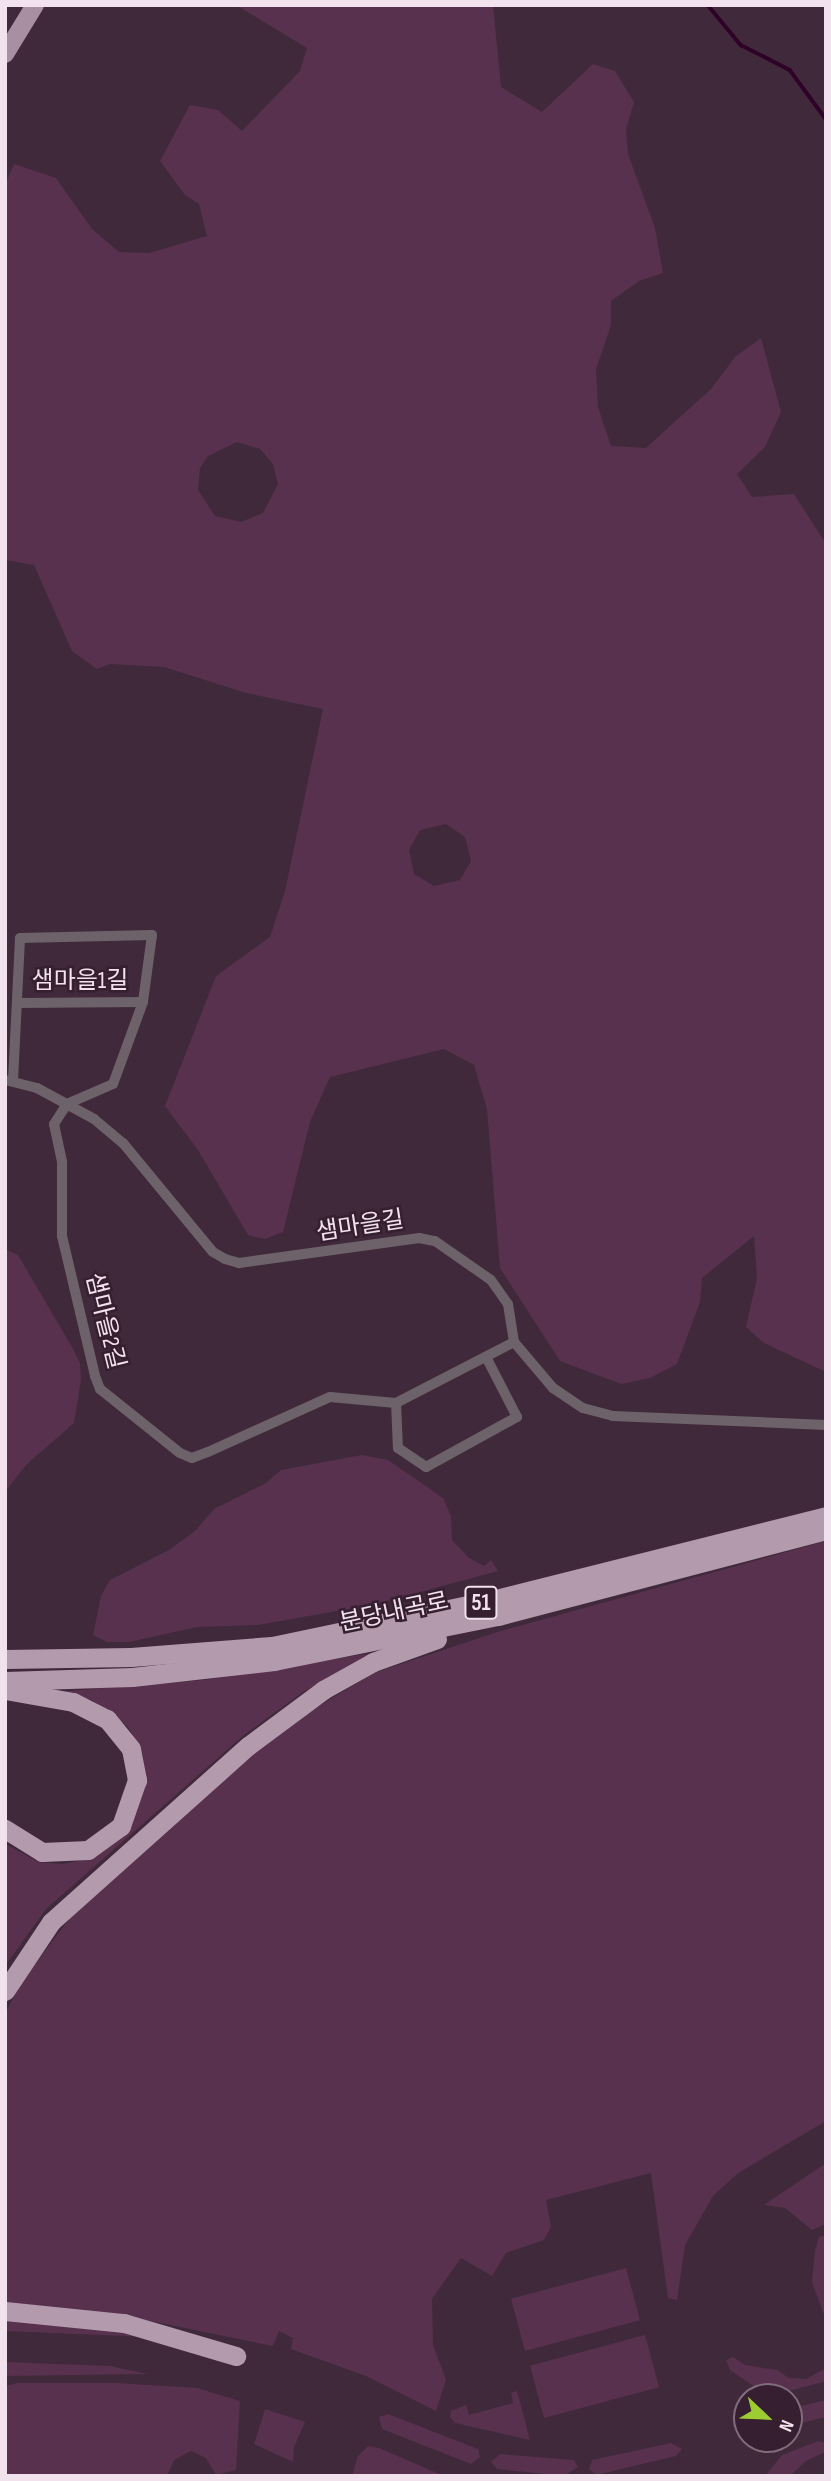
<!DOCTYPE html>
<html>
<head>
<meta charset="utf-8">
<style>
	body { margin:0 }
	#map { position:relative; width:831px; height:2481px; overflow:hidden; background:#40293a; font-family:"Sofia Sans Condensed","Noto Sans KR",sans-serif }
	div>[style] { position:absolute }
	.green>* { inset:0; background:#57314e; transform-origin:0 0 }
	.stream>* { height:3.5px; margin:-1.75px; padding:0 1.75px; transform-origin:1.75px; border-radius:1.75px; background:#2f0228 }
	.minor>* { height:10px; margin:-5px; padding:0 5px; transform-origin:5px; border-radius:5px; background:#6e626a }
	.primary>* { height:18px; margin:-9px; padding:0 9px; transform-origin:9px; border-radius:9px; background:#a890a2 }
	.trunk>* { height:19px; margin:-9.5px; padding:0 9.5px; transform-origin:9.5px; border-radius:9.5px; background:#b49aad }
	span { translate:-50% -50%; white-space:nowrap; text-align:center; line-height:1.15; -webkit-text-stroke:5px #351f30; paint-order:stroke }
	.shield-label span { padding:2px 5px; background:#351f30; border:2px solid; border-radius:5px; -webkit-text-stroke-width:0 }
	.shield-label { font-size:23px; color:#f1e2ed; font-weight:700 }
	.street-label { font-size:24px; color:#f1e2ed }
	.frame { position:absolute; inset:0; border:7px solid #f1e2ed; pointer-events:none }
	.north { position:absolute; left:733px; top:2383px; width:70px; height:70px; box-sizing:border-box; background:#351f30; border:2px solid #806d7c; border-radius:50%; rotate:113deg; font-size:19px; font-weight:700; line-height:28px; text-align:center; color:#f1e2ed }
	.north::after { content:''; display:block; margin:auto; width:24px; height:32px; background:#9ccb32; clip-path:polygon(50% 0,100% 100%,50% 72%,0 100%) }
</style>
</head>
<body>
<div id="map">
	<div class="green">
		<div style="clip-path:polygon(evenodd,236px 5px,493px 5px,501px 87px,542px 112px,593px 64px,615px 71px,634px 102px,626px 129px,628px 154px,655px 228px,663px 273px,639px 281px,611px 301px,611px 325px,596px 369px,598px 407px,611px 446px,646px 448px,711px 389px,735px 357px,761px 338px,781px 412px,765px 447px,737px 474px,752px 497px,794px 494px,826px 544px,826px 1372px,764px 1343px,746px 1327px,757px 1278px,754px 1236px,702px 1278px,700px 1302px,677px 1364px,650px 1378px,621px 1384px,560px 1361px,500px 1268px,487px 1109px,474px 1065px,444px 1049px,330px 1077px,310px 1122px,283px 1232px,265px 1239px,248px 1235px,198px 1150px,165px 1106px,216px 976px,270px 937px,285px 891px,323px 709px,246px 693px,164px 667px,110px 664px,97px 669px,72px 651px,34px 565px,5px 560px,5px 185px,14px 164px,56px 178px,92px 229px,119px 252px,149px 253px,207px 236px,199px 204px,185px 195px,160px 161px,190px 105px,218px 110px,242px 131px,300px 71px,307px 48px,236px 5px,237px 442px,260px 449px,273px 464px,278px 484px,263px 513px,241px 522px,215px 516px,198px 490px,200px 468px,208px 456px,237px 442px,236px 5px,446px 824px,465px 837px,471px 861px,460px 880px,434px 886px,414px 874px,409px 850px,420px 830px,446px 824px)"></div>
		<div style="clip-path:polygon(5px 1249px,18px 1255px,72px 1347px,80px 1363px,81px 1380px,74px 1423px,26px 1465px,5px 1492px)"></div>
		<div style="clip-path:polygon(362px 1455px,388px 1460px,443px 1498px,451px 1516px,452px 1540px,469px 1558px,484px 1566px,491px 1560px,498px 1571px,376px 1604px,258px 1625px,197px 1627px,129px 1642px,107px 1642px,93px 1635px,101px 1596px,110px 1580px,169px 1550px,195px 1531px,214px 1509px,266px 1483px,281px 1470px)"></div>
		<div style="clip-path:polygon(826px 1541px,826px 2121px,738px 2173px,713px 2196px,685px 2245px,677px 2300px,668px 2298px,651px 2173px,546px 2200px,551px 2227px,544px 2240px,506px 2253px,492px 2276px,461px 2258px,432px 2299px,433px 2345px,446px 2380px,436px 2411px,366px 2376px,291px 2349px,293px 2338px,279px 2331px,273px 2346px,116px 2314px,5px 2302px,5px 2014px,22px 1981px,77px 1909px,265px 1738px,374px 1673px,497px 1632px)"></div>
		<div style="clip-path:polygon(378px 1652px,303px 1692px,244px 1735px,46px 1909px,5px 1966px,5px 1844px,39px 1862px,63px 1864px,87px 1859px,120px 1838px,143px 1795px,143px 1755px,128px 1727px,92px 1700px,57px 1692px,203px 1680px)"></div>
		<div style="clip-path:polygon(826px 2163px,826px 2224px,812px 2230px,785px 2208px,764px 2205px)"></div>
		<div style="clip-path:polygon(826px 2235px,826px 2320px,812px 2282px,815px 2251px,819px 2237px)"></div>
		<div style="left:626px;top:2268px;width:54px;height:119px;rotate:75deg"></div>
		<div style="clip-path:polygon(5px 2314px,98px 2323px,150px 2337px,5px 2331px)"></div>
		<div style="left:645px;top:2335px;width:54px;height:119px;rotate:75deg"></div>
		<div style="clip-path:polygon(733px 2357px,745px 2365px,777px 2370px,789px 2378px,806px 2379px,826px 2368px,826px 2381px,785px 2392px,761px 2391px,730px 2370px,726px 2360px)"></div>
		<div style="clip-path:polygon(5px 2362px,110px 2366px,148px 2374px,5px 2376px)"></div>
		<div style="clip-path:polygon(17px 2383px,116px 2383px,197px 2388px,240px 2401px,236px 2470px,216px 2475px,206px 2458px,191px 2451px,174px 2460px,167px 2476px,5px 2476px,5px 2386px)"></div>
		<div style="clip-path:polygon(517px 2391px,530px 2440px,455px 2423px,450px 2417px,451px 2411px,466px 2405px,469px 2415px,513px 2403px,511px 2393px)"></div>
		<div style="clip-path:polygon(826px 2400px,826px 2417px,789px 2426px,789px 2409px)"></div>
		<div style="clip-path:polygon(265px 2409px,305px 2422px,294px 2447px,293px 2462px,254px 2444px)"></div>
		<div style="clip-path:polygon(388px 2414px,478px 2449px,480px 2457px,471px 2464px,382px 2429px,379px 2417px)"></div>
		<div style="clip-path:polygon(818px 2441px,826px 2443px,825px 2452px,806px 2461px,790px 2476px,765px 2476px,782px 2455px)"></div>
		<div style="clip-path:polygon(671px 2443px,682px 2449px,676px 2456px,596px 2475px,589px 2469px,592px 2460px)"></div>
		<div style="clip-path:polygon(368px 2446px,379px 2448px,444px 2476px,352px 2476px,358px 2456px)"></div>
		<div style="clip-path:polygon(500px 2454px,574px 2460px,578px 2467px,564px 2476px,497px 2469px,491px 2462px)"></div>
	</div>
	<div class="stream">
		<div style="left:708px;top:5px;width:52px;rotate:50.5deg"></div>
		<div style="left:741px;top:45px;width:55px;rotate:27deg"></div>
		<div style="left:790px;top:70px;width:61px;rotate:53.7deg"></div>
	</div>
	<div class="minor">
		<div style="left:17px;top:1003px;width:126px;rotate:-0.5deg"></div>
		<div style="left:5px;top:1080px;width:33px;rotate:14deg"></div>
		<div style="left:37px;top:1088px;width:65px;rotate:28.5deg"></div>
		<div style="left:94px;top:1119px;width:38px;rotate:40deg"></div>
		<div style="left:123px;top:1143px;width:141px;rotate:50.5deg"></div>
		<div style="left:213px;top:1252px;width:14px;rotate:30deg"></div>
		<div style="left:225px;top:1259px;width:15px;rotate:16deg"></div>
		<div style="left:239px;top:1263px;width:182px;rotate:-7.9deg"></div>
		<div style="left:419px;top:1238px;width:16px;rotate:11deg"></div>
		<div style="left:435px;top:1241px;width:68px;rotate:34.9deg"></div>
		<div style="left:491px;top:1280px;width:29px;rotate:55deg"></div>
		<div style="left:508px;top:1304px;width:38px;rotate:81deg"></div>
		<div style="left:514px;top:1342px;width:60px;rotate:49.7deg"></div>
		<div style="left:553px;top:1388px;width:36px;rotate:34deg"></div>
		<div style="left:583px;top:1408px;width:31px;rotate:15deg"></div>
		<div style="left:613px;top:1416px;width:213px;rotate:2.4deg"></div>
		<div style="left:13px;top:1081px;width:143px;rotate:-87.2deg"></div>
		<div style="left:20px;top:938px;width:132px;rotate:-1.3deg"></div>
		<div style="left:152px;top:935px;width:68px;rotate:97.7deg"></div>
		<div style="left:143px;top:1002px;width:87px;rotate:110.1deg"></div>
		<div style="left:113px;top:1084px;width:50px;rotate:156.5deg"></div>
		<div style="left:67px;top:1104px;width:24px;rotate:123deg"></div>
		<div style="left:54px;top:1124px;width:39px;rotate:78deg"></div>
		<div style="left:62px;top:1162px;width:74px;rotate:90deg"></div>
		<div style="left:62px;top:1236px;width:144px;rotate:76.7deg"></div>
		<div style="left:95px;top:1376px;width:14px;rotate:69deg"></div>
		<div style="left:100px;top:1389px;width:102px;rotate:38.7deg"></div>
		<div style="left:180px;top:1453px;width:13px;rotate:23deg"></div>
		<div style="left:192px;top:1458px;width:17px;rotate:-21deg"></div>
		<div style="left:208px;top:1452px;width:134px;rotate:-24.3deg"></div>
		<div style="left:330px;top:1397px;width:66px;rotate:5.2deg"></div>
		<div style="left:396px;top:1403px;width:133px;rotate:-27.3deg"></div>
		<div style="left:396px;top:1403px;width:45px;rotate:87.5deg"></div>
		<div style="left:398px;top:1448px;width:34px;rotate:34deg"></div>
		<div style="left:426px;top:1467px;width:104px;rotate:-28.8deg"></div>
		<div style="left:517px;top:1417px;width:68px;rotate:-117.3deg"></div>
	</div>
	<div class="primary">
		<div style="left:5px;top:54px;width:57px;rotate:-58.5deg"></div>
	</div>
	<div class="trunk">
		<div style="left:5px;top:1659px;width:126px;rotate:-0.9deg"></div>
		<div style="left:131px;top:1657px;width:141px;rotate:-4.5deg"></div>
		<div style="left:272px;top:1646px;width:229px;rotate:-11.8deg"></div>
		<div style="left:496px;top:1599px;width:340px;rotate:-14.1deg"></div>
		<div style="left:5px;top:1681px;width:127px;rotate:-1.8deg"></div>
		<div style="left:132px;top:1677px;width:143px;rotate:-6.4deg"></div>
		<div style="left:274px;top:1661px;width:228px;rotate:-11.4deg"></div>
		<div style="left:498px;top:1616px;width:339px;rotate:-14.7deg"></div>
		<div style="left:5px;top:1690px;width:69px;rotate:10deg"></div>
		<div style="left:73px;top:1702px;width:38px;rotate:27deg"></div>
		<div style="left:107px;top:1719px;width:38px;rotate:51deg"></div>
		<div style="left:131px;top:1749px;width:32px;rotate:79deg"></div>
		<div style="left:137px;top:1780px;width:49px;rotate:109.2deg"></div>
		<div style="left:121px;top:1826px;width:41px;rotate:144deg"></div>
		<div style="left:88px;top:1850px;width:46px;rotate:177.5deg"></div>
		<div style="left:42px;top:1852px;width:44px;rotate:-148.1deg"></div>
		<div style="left:5px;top:1991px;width:83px;rotate:-56.3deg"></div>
		<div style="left:51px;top:1922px;width:264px;rotate:-41.8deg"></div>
		<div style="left:248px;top:1746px;width:94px;rotate:-36.7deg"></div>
		<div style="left:323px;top:1690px;width:57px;rotate:-29.2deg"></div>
		<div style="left:373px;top:1662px;width:68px;rotate:-19.8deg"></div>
		<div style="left:5px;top:2311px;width:120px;rotate:5.8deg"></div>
		<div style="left:124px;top:2323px;width:117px;rotate:16.4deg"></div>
	</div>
	<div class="shield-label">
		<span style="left:481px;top:1603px">51</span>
	</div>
	<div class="street-label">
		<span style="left:80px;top:981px">샘마을1길</span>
		<span style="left:360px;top:1226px;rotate:-9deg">샘마을길</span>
		<span style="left:105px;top:1321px;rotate:76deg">샘마을2길</span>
		<span style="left:394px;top:1612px;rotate:-12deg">분당내곡로</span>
	</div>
	<div class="frame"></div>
	<div class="north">N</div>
</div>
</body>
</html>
